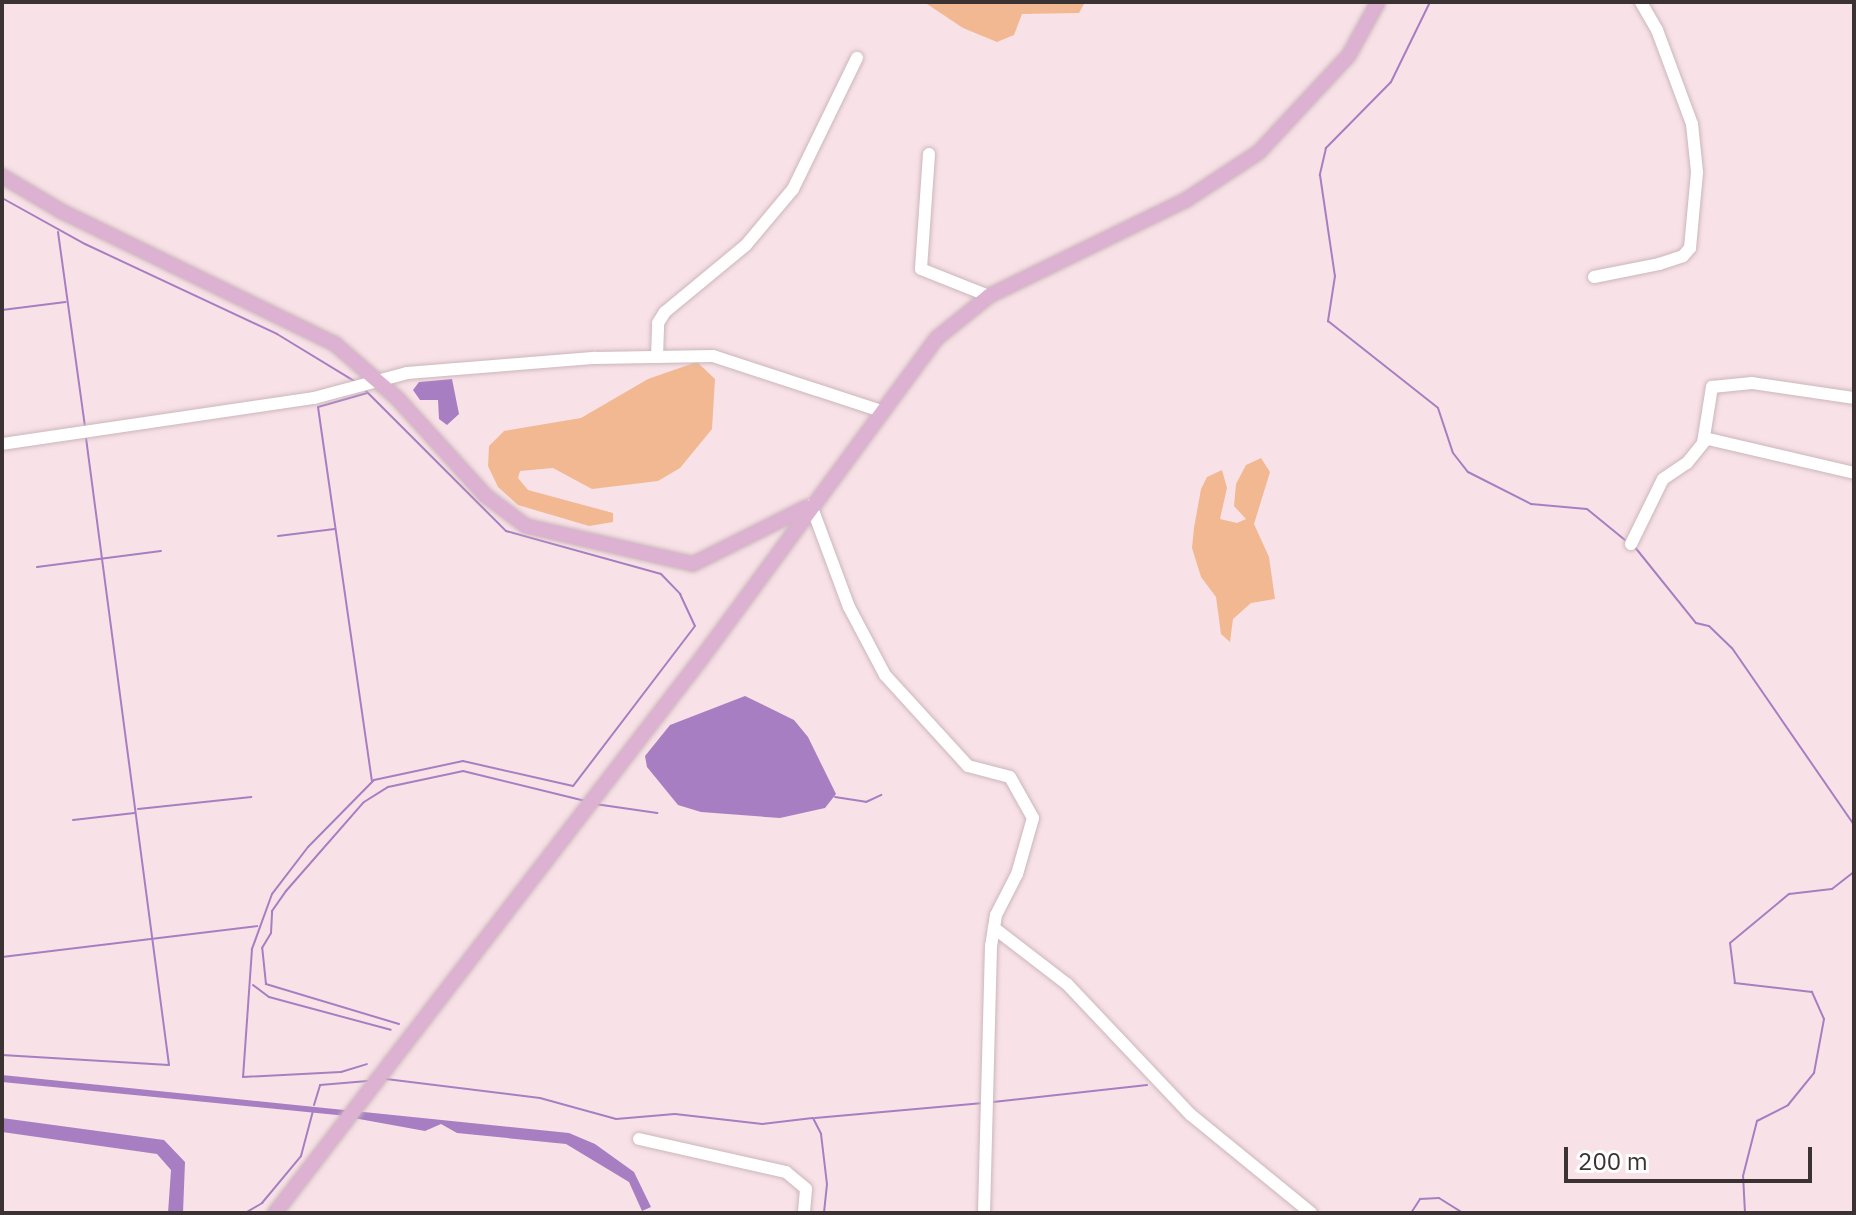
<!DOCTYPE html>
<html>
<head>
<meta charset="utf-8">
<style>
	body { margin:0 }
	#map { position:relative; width:1856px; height:1215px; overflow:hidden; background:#f8e2e7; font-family:"IBM Plex Sans",sans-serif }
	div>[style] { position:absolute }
	.green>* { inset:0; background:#f2b891 }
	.water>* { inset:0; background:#a77ec2 }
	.stream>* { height:2px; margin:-1px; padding:0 1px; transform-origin:1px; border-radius:1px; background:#a77ec2 }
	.roads { filter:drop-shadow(0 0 2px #cbb6bb) drop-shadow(0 0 2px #cbb6bb) }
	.minor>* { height:12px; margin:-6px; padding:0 6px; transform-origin:6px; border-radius:6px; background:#fff }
	.major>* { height:14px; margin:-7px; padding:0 7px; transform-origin:7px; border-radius:7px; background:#dcb1d1 }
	span { translate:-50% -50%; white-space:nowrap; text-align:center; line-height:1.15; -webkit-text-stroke:7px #fff; paint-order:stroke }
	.frame { position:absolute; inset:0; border:4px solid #3b3234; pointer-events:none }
	.scale { position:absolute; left:1564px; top:1147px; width:248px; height:36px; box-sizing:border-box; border:4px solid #3b3234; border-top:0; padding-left:10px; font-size:24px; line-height:28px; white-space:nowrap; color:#3b3234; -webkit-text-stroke:6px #fff; paint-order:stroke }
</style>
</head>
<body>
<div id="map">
	<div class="green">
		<div style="clip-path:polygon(924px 2px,1085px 2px,1079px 13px,1022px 14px,1014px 35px,997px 42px,963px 28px)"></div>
		<div style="clip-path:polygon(697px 362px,715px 379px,712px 429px,680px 468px,658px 481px,592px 489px,553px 468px,520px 471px,518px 478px,528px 490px,613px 513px,613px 522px,589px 526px,518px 505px,498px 487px,488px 466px,489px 446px,504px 431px,581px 418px,648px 379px)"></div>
		<div style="clip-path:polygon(1261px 458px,1270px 472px,1254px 524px,1269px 557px,1275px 599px,1251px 603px,1233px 619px,1230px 642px,1221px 634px,1216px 597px,1201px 577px,1192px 548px,1194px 528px,1201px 489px,1207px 477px,1222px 470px,1227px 488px,1220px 519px,1237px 523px,1246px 519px,1234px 506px,1236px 484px,1246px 465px)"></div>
	</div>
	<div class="water">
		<div style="clip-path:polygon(452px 379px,459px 414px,447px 425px,439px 419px,438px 400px,420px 400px,413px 390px,419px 382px)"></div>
		<div style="clip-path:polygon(745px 696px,794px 720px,808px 737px,836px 794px,825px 808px,780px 818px,701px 812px,678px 805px,647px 767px,645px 756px,670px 725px)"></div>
		<div style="clip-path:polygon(2px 1075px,569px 1133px,595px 1144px,634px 1172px,651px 1207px,642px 1211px,629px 1182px,566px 1144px,457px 1133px,441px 1124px,425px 1131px,337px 1115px,2px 1082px)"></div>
		<div style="clip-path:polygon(2px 1118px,164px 1140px,185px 1162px,183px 1213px,168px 1213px,171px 1170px,157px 1154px,2px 1132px)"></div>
	</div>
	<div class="stream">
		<div style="left:1430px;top:2px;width:89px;rotate:116deg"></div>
		<div style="left:1391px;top:82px;width:93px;rotate:134.6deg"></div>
		<div style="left:1326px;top:148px;width:28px;rotate:103deg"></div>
		<div style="left:1320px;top:175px;width:102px;rotate:81.6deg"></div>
		<div style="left:1335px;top:276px;width:46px;rotate:98.8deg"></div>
		<div style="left:1328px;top:321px;width:140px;rotate:38.3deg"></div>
		<div style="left:1438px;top:408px;width:47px;rotate:71.6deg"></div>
		<div style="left:1453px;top:453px;width:24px;rotate:52deg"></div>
		<div style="left:1468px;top:472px;width:71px;rotate:26.9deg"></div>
		<div style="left:1531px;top:504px;width:56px;rotate:5.1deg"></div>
		<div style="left:1587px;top:509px;width:49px;rotate:39.2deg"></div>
		<div style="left:2px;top:198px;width:95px;rotate:29deg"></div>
		<div style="left:85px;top:244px;width:212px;rotate:25.1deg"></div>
		<div style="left:277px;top:334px;width:92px;rotate:31.3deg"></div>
		<div style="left:58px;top:232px;width:197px;rotate:82.1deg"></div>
		<div style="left:2px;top:310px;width:64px;rotate:-7.1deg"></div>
		<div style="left:364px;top:389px;width:201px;rotate:45deg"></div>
		<div style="left:506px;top:531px;width:161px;rotate:15.5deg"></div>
		<div style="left:661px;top:574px;width:28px;rotate:46deg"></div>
		<div style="left:680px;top:594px;width:35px;rotate:65deg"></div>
		<div style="left:695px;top:626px;width:201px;rotate:127.3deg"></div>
		<div style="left:573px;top:786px;width:113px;rotate:-167.2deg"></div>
		<div style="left:463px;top:761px;width:91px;rotate:167.9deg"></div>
		<div style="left:374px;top:780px;width:94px;rotate:134.6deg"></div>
		<div style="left:308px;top:847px;width:59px;rotate:127.5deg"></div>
		<div style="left:272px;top:894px;width:59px;rotate:110deg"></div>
		<div style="left:252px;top:949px;width:128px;rotate:94deg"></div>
		<div style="left:243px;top:1077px;width:98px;rotate:-2.9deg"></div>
		<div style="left:341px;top:1072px;width:27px;rotate:-17deg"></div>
		<div style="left:367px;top:393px;width:51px;rotate:164.1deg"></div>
		<div style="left:318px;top:407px;width:377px;rotate:81.8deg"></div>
		<div style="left:278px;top:536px;width:57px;rotate:-7deg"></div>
		<div style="left:1634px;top:546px;width:99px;rotate:51.2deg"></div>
		<div style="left:1696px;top:623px;width:13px;rotate:13deg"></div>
		<div style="left:1709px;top:626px;width:32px;rotate:44deg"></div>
		<div style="left:1732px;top:648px;width:215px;rotate:55.4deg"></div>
		<div style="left:37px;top:567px;width:125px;rotate:-7.4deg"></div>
		<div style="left:835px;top:797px;width:31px;rotate:9deg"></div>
		<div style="left:866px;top:802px;width:17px;rotate:-25deg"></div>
		<div style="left:595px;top:804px;width:63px;rotate:8.3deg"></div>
		<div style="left:138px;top:809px;width:114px;rotate:-6.1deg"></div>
		<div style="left:73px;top:820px;width:62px;rotate:-6.4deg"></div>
		<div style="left:2px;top:957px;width:257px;rotate:-6.9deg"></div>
		<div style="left:253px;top:985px;width:20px;rotate:37deg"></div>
		<div style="left:269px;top:997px;width:126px;rotate:15.1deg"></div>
		<div style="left:399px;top:1024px;width:139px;rotate:-163.3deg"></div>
		<div style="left:266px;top:984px;width:36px;rotate:-96deg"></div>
		<div style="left:262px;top:948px;width:17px;rotate:-59deg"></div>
		<div style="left:271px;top:933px;width:22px;rotate:-87deg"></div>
		<div style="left:272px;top:911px;width:24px;rotate:-55deg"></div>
		<div style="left:286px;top:891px;width:118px;rotate:-48.8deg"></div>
		<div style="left:364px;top:802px;width:28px;rotate:-32deg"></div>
		<div style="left:388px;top:787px;width:77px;rotate:-12deg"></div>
		<div style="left:463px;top:771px;width:126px;rotate:13.8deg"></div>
		<div style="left:2px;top:1055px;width:167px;rotate:3.4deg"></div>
		<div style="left:169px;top:1065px;width:632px;rotate:-97.54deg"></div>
		<div style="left:386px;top:1079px;width:155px;rotate:7deg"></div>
		<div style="left:540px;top:1098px;width:79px;rotate:15.4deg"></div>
		<div style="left:616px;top:1119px;width:59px;rotate:-4.8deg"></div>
		<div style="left:675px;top:1114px;width:88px;rotate:6.6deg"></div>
		<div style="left:762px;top:1124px;width:51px;rotate:-6.7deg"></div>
		<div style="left:813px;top:1118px;width:18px;rotate:63deg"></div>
		<div style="left:821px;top:1134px;width:50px;rotate:83.2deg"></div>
		<div style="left:827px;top:1184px;width:29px;rotate:96deg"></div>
		<div style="left:993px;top:1102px;width:155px;rotate:-6.3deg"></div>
		<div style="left:314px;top:1105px;width:21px;rotate:-73deg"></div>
		<div style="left:320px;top:1085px;width:48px;rotate:-4.8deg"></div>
		<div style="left:815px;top:1118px;width:169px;rotate:-5.1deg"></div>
		<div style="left:245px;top:1213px;width:20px;rotate:-30deg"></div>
		<div style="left:262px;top:1203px;width:61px;rotate:-50.3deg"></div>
		<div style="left:301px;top:1156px;width:47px;rotate:-75.1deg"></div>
		<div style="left:1411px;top:1213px;width:17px;rotate:-57deg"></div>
		<div style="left:1420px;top:1199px;width:19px;rotate:-3deg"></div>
		<div style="left:1439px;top:1198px;width:28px;rotate:32deg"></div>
		<div style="left:1745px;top:1213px;width:37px;rotate:-93deg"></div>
		<div style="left:1743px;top:1176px;width:57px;rotate:-75.7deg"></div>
		<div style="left:1757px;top:1121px;width:35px;rotate:-27deg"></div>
		<div style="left:1788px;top:1105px;width:41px;rotate:-50.9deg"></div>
		<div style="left:1814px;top:1073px;width:55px;rotate:-79.5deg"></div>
		<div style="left:1824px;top:1019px;width:30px;rotate:-114deg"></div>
		<div style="left:1812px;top:992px;width:78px;rotate:-173.3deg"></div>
		<div style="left:1735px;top:983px;width:40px;rotate:-97.1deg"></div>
		<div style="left:1730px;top:943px;width:77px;rotate:-39.7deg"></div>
		<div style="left:1789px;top:894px;width:43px;rotate:-6.6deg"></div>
		<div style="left:1832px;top:889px;width:28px;rotate:-38deg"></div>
	</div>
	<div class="roads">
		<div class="minor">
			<div style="left:929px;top:154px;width:115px;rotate:94deg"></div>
			<div style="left:921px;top:269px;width:73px;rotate:21.7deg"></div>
			<div style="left:1594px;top:277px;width:66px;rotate:-11.3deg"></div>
			<div style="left:1659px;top:264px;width:25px;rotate:-18deg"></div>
			<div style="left:1683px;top:256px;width:11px;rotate:-49deg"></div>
			<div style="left:1690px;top:248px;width:76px;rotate:-84.7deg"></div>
			<div style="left:1697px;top:172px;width:48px;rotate:-95.9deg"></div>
			<div style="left:1692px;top:124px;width:100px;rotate:-110.4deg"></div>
			<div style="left:1657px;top:30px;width:32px;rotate:-120deg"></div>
			<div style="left:657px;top:357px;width:34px;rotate:-88deg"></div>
			<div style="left:658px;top:323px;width:13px;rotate:-58deg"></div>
			<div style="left:665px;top:312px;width:105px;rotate:-39.6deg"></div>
			<div style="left:746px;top:245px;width:73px;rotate:-50deg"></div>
			<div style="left:793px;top:189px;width:146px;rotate:-64deg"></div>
			<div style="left:1704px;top:438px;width:154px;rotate:13.1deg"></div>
			<div style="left:2px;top:444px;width:315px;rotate:-8.4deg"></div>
			<div style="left:314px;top:398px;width:96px;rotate:-15deg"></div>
			<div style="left:407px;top:373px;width:189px;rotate:-4.6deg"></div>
			<div style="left:595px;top:358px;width:118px;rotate:-1deg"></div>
			<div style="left:713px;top:356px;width:177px;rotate:18.1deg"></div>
			<div style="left:811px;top:505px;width:109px;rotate:69.6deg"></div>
			<div style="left:849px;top:607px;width:77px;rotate:62.1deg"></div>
			<div style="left:885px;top:675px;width:123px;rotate:47.6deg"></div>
			<div style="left:968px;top:766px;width:43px;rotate:14.7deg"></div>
			<div style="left:1010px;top:777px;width:47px;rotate:60.7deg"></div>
			<div style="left:1033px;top:818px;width:58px;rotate:105.9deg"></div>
			<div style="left:1017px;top:874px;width:46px;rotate:117.1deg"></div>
			<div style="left:996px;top:915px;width:31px;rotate:99deg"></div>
			<div style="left:991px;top:946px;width:267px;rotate:91.5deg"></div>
			<div style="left:1631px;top:544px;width:72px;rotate:-63.8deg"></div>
			<div style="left:1663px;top:479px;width:29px;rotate:-34deg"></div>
			<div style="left:1687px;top:463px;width:26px;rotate:-51deg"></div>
			<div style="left:1703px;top:443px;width:57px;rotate:-80.9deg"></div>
			<div style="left:1712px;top:387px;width:40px;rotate:-5.7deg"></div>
			<div style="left:1752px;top:383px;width:103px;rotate:8.4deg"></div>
			<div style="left:994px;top:928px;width:92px;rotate:37.5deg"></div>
			<div style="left:1067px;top:984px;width:180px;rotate:46.6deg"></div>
			<div style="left:1191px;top:1115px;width:155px;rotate:39.2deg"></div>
			<div style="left:639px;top:1139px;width:151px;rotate:12.7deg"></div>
			<div style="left:786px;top:1172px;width:26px;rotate:40deg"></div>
			<div style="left:806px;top:1189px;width:24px;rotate:95deg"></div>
		</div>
		<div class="major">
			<div style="left:2px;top:176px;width:69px;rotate:30.7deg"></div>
			<div style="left:61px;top:211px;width:305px;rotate:25.9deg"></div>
			<div style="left:335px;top:344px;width:82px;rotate:41.1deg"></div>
			<div style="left:397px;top:398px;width:132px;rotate:47.8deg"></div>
			<div style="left:486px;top:496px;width:50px;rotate:36.9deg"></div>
			<div style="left:526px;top:526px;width:171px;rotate:12.8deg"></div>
			<div style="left:693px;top:564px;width:127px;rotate:-26.6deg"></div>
			<div style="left:275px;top:1213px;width:699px;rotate:-52.44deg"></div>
			<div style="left:701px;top:659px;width:398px;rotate:-53.7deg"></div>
			<div style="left:937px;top:338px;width:67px;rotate:-38.9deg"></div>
			<div style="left:989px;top:296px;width:219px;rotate:-26deg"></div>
			<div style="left:1186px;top:200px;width:87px;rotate:-33.3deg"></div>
			<div style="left:1259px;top:152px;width:132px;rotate:-47.1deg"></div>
			<div style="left:1349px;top:55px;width:60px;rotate:-61.3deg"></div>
		</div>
	</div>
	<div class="frame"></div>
	<div class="scale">200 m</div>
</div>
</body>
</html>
